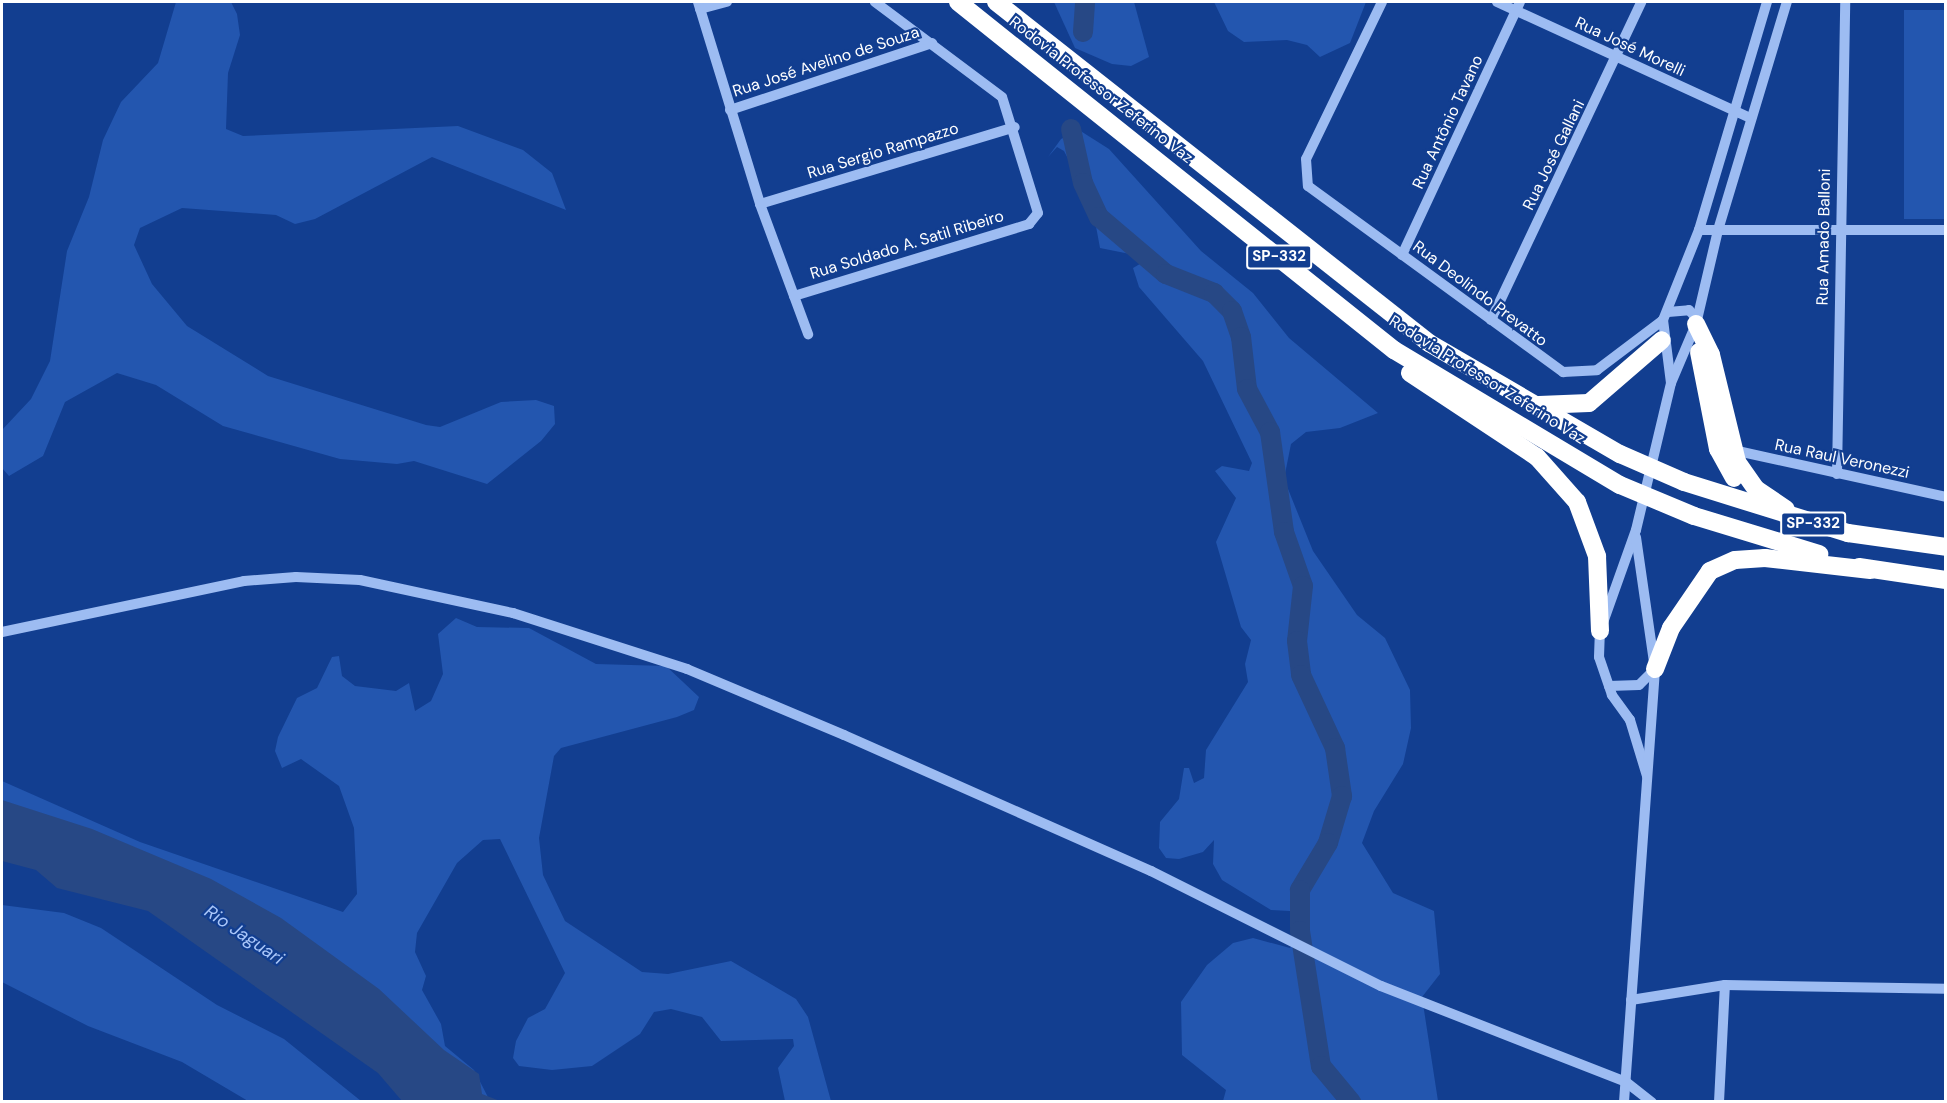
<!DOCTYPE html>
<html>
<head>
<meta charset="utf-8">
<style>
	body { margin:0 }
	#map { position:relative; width:1947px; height:1103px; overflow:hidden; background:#123e90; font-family:"DM Sans",sans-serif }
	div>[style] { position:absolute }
	.green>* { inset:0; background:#2356af; transform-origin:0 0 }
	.water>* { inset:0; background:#274885 }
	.river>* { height:20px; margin:-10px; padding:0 10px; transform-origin:10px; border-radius:10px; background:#274885 }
	.minor>* { height:10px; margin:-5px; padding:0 5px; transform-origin:5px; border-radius:5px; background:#9dbcf2 }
	.highway>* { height:18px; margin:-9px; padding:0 9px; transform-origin:9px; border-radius:9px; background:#fff }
	.highway-bridge>* { height:18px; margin:-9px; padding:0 9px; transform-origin:9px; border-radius:9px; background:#fff }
	span { translate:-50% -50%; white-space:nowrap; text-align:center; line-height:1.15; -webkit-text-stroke:4.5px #123e90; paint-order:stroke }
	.shield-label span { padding:2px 4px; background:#123e90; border:2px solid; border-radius:4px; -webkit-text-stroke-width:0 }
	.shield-label { font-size:15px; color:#fff; font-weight:700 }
	.street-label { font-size:16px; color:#fff }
	.water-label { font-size:18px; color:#a9c6f9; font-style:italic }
	.frame { position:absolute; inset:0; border:3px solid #fff; pointer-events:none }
</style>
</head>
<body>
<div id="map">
	<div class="green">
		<div style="clip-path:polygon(176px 2px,231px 2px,237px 14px,240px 35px,228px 73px,226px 129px,243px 136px,458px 126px,523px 150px,552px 173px,566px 210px,432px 157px,315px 219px,295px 224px,276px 215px,182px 208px,140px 228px,134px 245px,152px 284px,187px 326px,268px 376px,426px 425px,440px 427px,501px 402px,536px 400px,554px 406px,555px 424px,541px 441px,487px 484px,414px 461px,397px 464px,340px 459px,223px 426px,156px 385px,117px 373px,65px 402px,43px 456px,9px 476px,2px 468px,2px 430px,31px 399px,50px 361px,67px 251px,89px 197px,103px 140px,121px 102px,158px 63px)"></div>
		<div style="clip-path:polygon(1054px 2px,1134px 2px,1149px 57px,1131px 66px,1112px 64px,1075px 48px)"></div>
		<div style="clip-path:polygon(1214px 2px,1366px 2px,1350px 43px,1320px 57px,1307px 45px,1287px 40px,1244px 42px,1228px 31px)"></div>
		<div style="left:1904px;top:10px;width:41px;height:209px"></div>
		<div style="clip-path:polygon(1079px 130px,1109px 149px,1201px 251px,1253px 293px,1289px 338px,1378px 413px,1340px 428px,1306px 432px,1291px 444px,1284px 479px,1313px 551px,1357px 615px,1385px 638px,1410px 690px,1411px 728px,1403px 764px,1374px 811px,1362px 843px,1393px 893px,1434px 911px,1440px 974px,1422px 997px,1438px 1101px,1223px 1101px,1226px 1090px,1182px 1055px,1181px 1002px,1207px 965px,1233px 943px,1253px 938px,1290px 948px,1297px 939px,1290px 911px,1271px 910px,1222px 880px,1213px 864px,1214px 840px,1203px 852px,1179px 859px,1166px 858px,1159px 848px,1160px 822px,1179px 799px,1184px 768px,1189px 768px,1194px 783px,1204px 778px,1206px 750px,1248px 682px,1245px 664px,1251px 640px,1241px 627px,1216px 542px,1236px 498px,1215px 471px,1222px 466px,1249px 471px,1252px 463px,1203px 361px,1139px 287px,1133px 268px,1150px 258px,1100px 248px,1092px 205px,1064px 151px,1057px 147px,1048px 157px,1061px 139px)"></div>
		<div style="clip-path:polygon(456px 618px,477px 627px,529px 628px,596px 664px,666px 666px,699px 697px,694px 710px,677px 717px,561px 748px,554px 756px,539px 838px,543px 875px,565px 921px,642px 972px,668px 974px,731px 961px,796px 999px,808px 1017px,831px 1101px,785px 1101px,778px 1068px,794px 1046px,793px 1039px,721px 1041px,702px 1017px,671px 1009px,654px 1012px,640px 1034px,592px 1066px,552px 1070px,519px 1066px,513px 1058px,516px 1041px,528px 1018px,545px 1009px,565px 973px,500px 839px,483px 840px,457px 863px,417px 933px,415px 952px,426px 976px,422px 990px,441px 1024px,445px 1046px,474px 1070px,490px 1101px,2px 823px,2px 781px,140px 842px,343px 912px,357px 894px,354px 828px,339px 786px,301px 759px,282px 768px,275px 751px,278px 737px,297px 698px,317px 688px,332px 657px,339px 656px,342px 676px,355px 686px,396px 691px,409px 683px,415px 711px,431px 701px,443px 674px,438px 634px)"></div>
		<div style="clip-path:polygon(2px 905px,64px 913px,101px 928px,217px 1005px,284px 1039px,361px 1101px,248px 1101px,182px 1062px,88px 1026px,2px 982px)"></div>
	</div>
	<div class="water">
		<div style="clip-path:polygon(2px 800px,92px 829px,211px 879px,281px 918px,379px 989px,444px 1050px,479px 1074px,482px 1094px,500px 1101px,402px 1101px,378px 1073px,148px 911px,57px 888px,36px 870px,2px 861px)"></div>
	</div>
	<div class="river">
		<div style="left:1083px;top:32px;width:30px;rotate:-86deg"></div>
		<div style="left:1071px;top:129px;width:55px;rotate:77.5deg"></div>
		<div style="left:1083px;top:183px;width:38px;rotate:65deg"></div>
		<div style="left:1099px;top:217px;width:88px;rotate:40.4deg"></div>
		<div style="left:1166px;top:274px;width:52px;rotate:21.6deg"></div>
		<div style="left:1214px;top:293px;width:25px;rotate:45deg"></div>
		<div style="left:1232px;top:311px;width:28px;rotate:71deg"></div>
		<div style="left:1241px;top:337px;width:52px;rotate:83.4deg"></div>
		<div style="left:1247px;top:389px;width:49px;rotate:61.9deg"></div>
		<div style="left:1270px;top:432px;width:101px;rotate:82deg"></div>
		<div style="left:1284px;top:532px;width:57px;rotate:70.6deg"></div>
		<div style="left:1303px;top:586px;width:55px;rotate:96.2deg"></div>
		<div style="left:1297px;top:641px;width:34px;rotate:83deg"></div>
		<div style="left:1301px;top:675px;width:81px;rotate:65deg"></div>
		<div style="left:1335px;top:748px;width:49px;rotate:81.7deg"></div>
		<div style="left:1342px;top:796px;width:49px;rotate:106.6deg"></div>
		<div style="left:1328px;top:843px;width:55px;rotate:120.8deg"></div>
		<div style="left:1300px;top:890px;width:41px;rotate:90deg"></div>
		<div style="left:1300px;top:931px;width:137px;rotate:81.2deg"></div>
		<div style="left:1321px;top:1066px;width:47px;rotate:50.2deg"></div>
	</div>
	<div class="minor">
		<div style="left:698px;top:2px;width:211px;rotate:72.9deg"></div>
		<div style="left:760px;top:204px;width:139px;rotate:69.7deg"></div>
		<div style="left:1382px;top:2px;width:174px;rotate:115.8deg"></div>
		<div style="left:1306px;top:159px;width:27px;rotate:86deg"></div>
		<div style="left:1308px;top:186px;width:316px;rotate:36.1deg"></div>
		<div style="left:1563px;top:372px;width:34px;rotate:-3deg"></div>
		<div style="left:1597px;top:370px;width:83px;rotate:-37.1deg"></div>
		<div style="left:1497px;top:2px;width:278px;rotate:24.6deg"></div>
		<div style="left:700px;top:9px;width:28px;rotate:-15deg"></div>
		<div style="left:730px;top:110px;width:213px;rotate:-18.3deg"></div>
		<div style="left:760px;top:204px;width:266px;rotate:-16.8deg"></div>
		<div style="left:1699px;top:230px;width:247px"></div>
		<div style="left:1402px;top:255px;width:279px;rotate:-65deg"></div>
		<div style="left:794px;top:296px;width:246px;rotate:-17deg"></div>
		<div style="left:1029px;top:224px;width:14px;rotate:-51deg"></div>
		<div style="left:1038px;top:213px;width:121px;rotate:-107.2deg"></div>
		<div style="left:1002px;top:97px;width:159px;rotate:-143.2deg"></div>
		<div style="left:1668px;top:312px;width:21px;rotate:-5deg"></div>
		<div style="left:1689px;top:310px;width:9px;rotate:49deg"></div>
		<div style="left:1491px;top:320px;width:352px;rotate:-64.7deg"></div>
		<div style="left:1671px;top:383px;width:64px;rotate:-97.2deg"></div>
		<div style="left:1663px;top:320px;width:97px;rotate:-68.2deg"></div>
		<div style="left:1699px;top:230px;width:238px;rotate:-73.4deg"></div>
		<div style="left:1733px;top:450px;width:218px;rotate:12.4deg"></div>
		<div style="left:1837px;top:474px;width:472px;rotate:-89deg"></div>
		<div style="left:2px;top:632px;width:247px;rotate:-11.9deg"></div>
		<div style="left:244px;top:581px;width:52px;rotate:-4.4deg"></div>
		<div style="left:296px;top:577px;width:64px;rotate:2.7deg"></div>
		<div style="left:360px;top:580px;width:157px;rotate:12.2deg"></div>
		<div style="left:513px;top:613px;width:183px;rotate:17.8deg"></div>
		<div style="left:687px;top:669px;width:170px;rotate:22.8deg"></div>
		<div style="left:844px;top:735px;width:336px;rotate:23.9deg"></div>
		<div style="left:1151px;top:871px;width:257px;rotate:26.6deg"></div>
		<div style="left:1381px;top:986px;width:263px;rotate:21.4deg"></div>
		<div style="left:1626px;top:1082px;width:33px;rotate:38deg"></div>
		<div style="left:1609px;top:686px;width:30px;rotate:-2deg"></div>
		<div style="left:1639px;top:685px;width:23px;rotate:-45deg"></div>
		<div style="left:1647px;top:776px;width:59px;rotate:-106.9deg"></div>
		<div style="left:1630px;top:720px;width:31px;rotate:-126deg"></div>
		<div style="left:1612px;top:695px;width:40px;rotate:-108.9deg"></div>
		<div style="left:1599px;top:657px;width:26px;rotate:-88deg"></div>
		<div style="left:1600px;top:631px;width:107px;rotate:-70.4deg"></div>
		<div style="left:1636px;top:530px;width:151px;rotate:-76.6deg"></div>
		<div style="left:1671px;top:383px;width:64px;rotate:-67deg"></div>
		<div style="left:1696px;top:324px;width:97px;rotate:-76.8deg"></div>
		<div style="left:1718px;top:230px;width:238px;rotate:-73.2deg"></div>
		<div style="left:1631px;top:1000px;width:95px;rotate:-9.1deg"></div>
		<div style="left:1725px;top:985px;width:221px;rotate:1deg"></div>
		<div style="left:1624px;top:1102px;width:434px;rotate:-85.9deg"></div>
		<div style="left:1655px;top:669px;width:133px;rotate:-98.2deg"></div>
		<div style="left:1719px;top:1102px;width:117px;rotate:-87.1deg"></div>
	</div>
	<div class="highway">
		<div style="left:958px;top:2px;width:558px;rotate:38.6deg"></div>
		<div style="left:1394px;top:350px;width:263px;rotate:30.9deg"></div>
		<div style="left:996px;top:2px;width:551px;rotate:38.22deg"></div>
		<div style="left:1429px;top:343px;width:221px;rotate:30.2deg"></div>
		<div style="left:1696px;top:324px;width:34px;rotate:64deg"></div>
		<div style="left:1711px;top:355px;width:110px;rotate:76.3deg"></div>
		<div style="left:1737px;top:462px;width:33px;rotate:55deg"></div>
		<div style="left:1756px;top:489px;width:36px;rotate:34deg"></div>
		<div style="left:1699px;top:352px;width:99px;rotate:78.9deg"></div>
		<div style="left:1718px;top:449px;width:33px;rotate:61deg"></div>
		<div style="left:1410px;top:373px;width:152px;rotate:33.5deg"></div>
		<div style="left:1537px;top:457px;width:60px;rotate:48.4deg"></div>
		<div style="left:1577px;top:502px;width:58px;rotate:69.7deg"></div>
		<div style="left:1597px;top:556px;width:75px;rotate:87.7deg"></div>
		<div style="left:1539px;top:405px;width:50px;rotate:-2.3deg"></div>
		<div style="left:1589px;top:403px;width:96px;rotate:-40.8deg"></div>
		<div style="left:1684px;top:482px;width:172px;rotate:17.3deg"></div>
		<div style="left:1848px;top:533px;width:99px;rotate:8.1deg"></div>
		<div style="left:1694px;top:516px;width:131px;rotate:16.9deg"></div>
		<div style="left:1859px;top:567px;width:88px;rotate:8.5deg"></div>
		<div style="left:1655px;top:669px;width:44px;rotate:-68.7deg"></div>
		<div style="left:1671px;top:628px;width:69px;rotate:-55.6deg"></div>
		<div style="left:1710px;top:571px;width:27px;rotate:-24deg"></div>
		<div style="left:1735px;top:560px;width:30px;rotate:-4deg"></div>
		<div style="left:1765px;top:558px;width:106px;rotate:6.5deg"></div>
	</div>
	<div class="highway-bridge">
		<div style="left:1620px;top:454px;width:70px;rotate:23.6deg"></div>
		<div style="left:1620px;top:485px;width:80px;rotate:22.7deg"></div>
	</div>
	<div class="shield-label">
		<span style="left:1279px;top:257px">SP-332</span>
		<span style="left:1813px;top:524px">SP-332</span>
	</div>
	<div class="street-label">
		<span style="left:1630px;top:47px;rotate:25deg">Rua José Morelli</span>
		<span style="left:826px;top:62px;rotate:-18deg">Rua José Avelino de Souza</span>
		<span style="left:1101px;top:90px;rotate:38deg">Rodovia Professor Zeferino Vaz</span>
		<span style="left:1448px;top:122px;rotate:-65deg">Rua Antônio Tavano</span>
		<span style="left:883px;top:151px;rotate:-17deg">Rua Sergio Rampazzo</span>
		<span style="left:1554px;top:155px;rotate:-64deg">Rua José Gallani</span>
		<span style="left:1824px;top:237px;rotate:-89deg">Rua Amado Balloni</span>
		<span style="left:907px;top:245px;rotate:-17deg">Rua Soldado A. Satil Ribeiro</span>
		<span style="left:1480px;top:294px;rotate:37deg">Rua Deolindo Prevatto</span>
		<span style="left:1487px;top:380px;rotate:32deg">Rodovia Professor Zeferino Vaz</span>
		<span style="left:1842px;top:459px;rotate:12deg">Rua Raul Veronezzi</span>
	</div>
	<div class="water-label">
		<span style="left:244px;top:935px;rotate:34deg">Rio Jaguari</span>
	</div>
	<div class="frame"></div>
</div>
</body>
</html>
